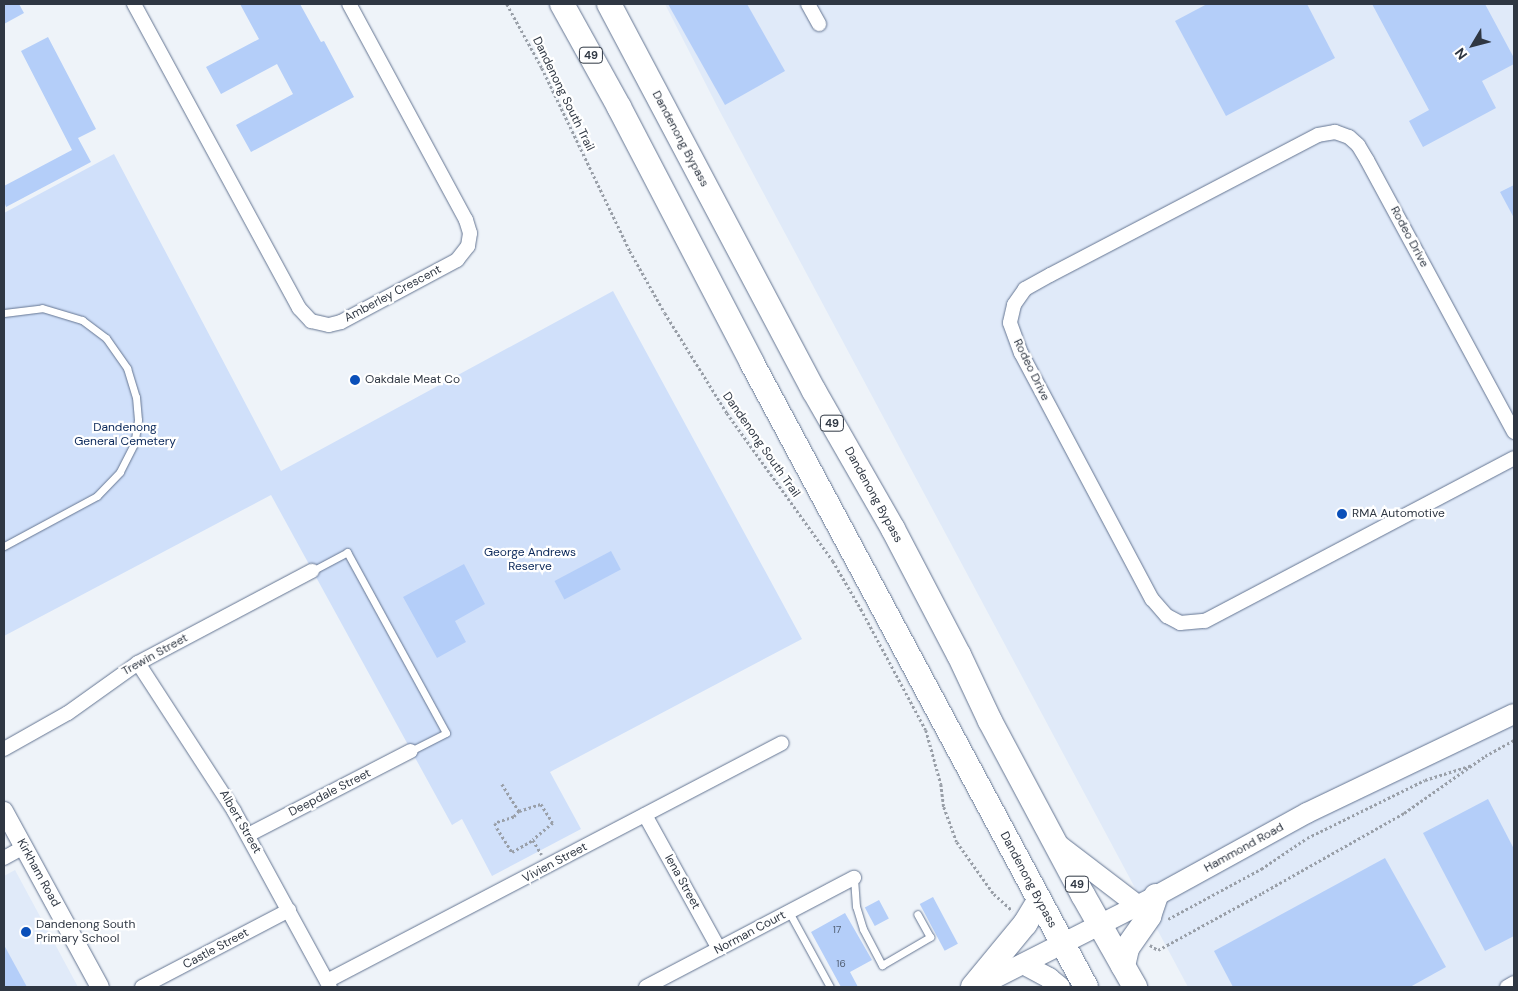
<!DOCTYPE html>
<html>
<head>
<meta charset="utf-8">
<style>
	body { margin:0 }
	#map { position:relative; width:1518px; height:991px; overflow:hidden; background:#eef3f9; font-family:"DM Sans",sans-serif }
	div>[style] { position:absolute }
	.built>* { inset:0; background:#e0eaf9 }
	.green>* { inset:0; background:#d0e0fa }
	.building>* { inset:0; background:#b4cef9; transform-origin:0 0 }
	.path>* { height:2.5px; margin-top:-1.25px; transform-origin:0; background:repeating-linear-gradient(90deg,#999fa8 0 2.5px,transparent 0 5px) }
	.roads { filter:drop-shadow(0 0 1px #647592) drop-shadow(0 0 1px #647592) }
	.service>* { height:7px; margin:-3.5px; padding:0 3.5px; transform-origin:3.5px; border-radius:3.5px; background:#fff }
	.minor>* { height:14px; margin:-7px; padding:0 7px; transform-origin:7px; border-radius:7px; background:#fff }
	.tertiary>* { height:18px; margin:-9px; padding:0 9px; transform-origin:9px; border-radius:9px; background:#fff }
	.secondary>* { height:20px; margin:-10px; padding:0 10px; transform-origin:10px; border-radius:10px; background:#fff }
	.trunk>* { height:24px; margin:-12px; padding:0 12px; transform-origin:12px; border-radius:12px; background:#fff }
	.dots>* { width:14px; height:14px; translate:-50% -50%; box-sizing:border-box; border:2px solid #fff; border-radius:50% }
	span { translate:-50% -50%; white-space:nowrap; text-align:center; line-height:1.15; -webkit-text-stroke:4.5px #fff; paint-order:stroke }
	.number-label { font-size:10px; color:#505d70 }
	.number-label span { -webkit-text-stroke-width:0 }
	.shield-label span { padding:1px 4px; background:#fff; border:1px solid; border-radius:4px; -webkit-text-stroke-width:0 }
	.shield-label { font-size:11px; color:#2f3743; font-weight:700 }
	.street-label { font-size:12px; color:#2f3743 }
	.poi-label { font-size:12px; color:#2f3743 }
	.left { translate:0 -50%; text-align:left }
	.park-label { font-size:12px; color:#092759 }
	.frame { position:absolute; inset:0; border:5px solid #2f3743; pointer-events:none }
	.north { position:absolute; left:1448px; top:20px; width:50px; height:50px; -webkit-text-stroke:4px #fff; paint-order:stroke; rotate:233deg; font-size:14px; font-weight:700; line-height:20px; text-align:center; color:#2f3743 }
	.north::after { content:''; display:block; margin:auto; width:18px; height:22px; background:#2f3743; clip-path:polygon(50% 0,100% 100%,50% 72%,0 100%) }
</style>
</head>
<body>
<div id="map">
	<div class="built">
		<div style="clip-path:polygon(665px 4px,1514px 4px,1514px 987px,1188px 987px,717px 106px)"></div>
		<div style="clip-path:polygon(15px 870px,78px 987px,4px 987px,4px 876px)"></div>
	</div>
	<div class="green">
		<div style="clip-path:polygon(114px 154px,281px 471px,613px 291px,802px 639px,550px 772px,581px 829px,492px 876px,462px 819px,452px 825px,271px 495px,4px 636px,4px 213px)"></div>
	</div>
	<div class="building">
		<div style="clip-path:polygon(4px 4px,19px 4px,24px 13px,4px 24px)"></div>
		<div style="clip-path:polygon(240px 4px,300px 4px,321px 42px,324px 41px,354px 97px,251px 152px,236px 125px,293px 94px,277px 64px,221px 94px,206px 67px,259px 39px)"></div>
		<div style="clip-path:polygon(668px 4px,747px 4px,785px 71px,725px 105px)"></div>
		<div style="clip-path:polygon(1207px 4px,1307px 4px,1335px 58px,1226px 116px,1175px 21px)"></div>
		<div style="clip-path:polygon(1372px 4px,1485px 4px,1514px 58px,1514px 64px,1482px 81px,1496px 108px,1423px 147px,1409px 121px,1429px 110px)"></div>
		<div style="clip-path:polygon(48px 37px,96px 129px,78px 138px,91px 162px,6px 207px,4px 201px,4px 186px,72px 150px,21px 51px)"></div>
		<div style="clip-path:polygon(1514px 185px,1514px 218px,1500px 192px)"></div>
		<div style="left:611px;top:551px;width:21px;height:64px;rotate:62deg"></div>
		<div style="clip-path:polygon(464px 564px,485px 604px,455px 621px,466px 642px,437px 658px,403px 597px)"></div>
		<div style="clip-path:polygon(1488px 799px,1514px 849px,1514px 936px,1485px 951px,1423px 833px)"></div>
		<div style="clip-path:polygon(1385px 858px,1446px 967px,1410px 987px,1233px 987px,1214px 951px)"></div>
		<div style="left:933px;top:897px;width:53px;height:15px;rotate:62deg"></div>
		<div style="left:879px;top:900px;width:21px;height:16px;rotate:62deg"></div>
		<div style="clip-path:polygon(845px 913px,872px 960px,850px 972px,858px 987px,841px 987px,811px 932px)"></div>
		<div style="clip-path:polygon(4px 945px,27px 987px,4px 987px)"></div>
	</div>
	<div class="path">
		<div style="left:507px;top:4px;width:73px;rotate:61.3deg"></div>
		<div style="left:542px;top:68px;width:203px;rotate:64.3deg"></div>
		<div style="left:630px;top:251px;width:71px;rotate:60.6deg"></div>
		<div style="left:665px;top:313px;width:118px;rotate:58.2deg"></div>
		<div style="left:727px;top:413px;width:182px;rotate:54.4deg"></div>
		<div style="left:833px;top:561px;width:56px;rotate:59.7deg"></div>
		<div style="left:861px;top:609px;width:137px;rotate:61.8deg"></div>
		<div style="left:926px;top:730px;width:56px;rotate:74.5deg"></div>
		<div style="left:941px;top:784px;width:23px;rotate:83deg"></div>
		<div style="left:944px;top:807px;width:37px;rotate:70deg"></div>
		<div style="left:957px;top:842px;width:64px;rotate:54.6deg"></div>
		<div style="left:994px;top:894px;width:25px;rotate:42deg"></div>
		<div style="left:502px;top:784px;width:32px;rotate:58deg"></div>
		<div style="left:519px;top:811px;width:8px;rotate:130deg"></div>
		<div style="left:514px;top:817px;width:20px;rotate:162deg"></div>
		<div style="left:495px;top:823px;width:5px;rotate:68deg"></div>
		<div style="left:497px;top:828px;width:28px;rotate:58deg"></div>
		<div style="left:512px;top:852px;width:24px;rotate:-30deg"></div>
		<div style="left:533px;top:840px;width:17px;rotate:59deg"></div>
		<div style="left:519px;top:811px;width:23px;rotate:-18deg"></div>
		<div style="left:541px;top:804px;width:22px;rotate:58deg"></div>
		<div style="left:553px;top:823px;width:26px;rotate:140deg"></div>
		<div style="left:1168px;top:919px;width:106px;rotate:-28.3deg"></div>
		<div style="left:1261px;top:869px;width:55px;rotate:-34deg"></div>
		<div style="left:1307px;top:838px;width:131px;rotate:-26.2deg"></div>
		<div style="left:1425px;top:780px;width:49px;rotate:-17.7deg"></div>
		<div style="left:1150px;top:945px;width:9px;rotate:32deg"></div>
		<div style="left:1158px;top:950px;width:119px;rotate:-28.7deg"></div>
		<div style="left:1262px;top:893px;width:163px;rotate:-29.4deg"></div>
		<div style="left:1404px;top:813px;width:99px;rotate:-35.1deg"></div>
		<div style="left:1485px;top:756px;width:33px;rotate:-29deg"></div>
	</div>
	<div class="roads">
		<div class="service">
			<div style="left:4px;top:313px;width:38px;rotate:-7deg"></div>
			<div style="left:42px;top:308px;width:42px;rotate:16.7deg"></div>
			<div style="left:82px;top:320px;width:30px;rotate:37deg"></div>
			<div style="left:106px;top:338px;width:37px;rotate:55deg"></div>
			<div style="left:127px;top:368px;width:30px;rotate:73deg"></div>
			<div style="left:136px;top:397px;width:23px;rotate:85deg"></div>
			<div style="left:138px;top:420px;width:24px;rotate:99deg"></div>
			<div style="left:134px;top:444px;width:31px;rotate:117deg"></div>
			<div style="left:120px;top:472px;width:33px;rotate:134deg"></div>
			<div style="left:97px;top:496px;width:106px;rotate:151.7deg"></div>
			<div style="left:312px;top:571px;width:40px;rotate:-28deg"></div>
			<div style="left:347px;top:552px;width:206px;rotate:61.3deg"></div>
			<div style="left:446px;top:733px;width:39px;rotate:153deg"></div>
			<div style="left:854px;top:878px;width:28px;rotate:86deg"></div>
			<div style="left:856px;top:906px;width:24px;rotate:73deg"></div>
			<div style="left:863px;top:929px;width:41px;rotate:62.2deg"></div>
			<div style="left:882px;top:965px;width:56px;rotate:-30.3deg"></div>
			<div style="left:930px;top:937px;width:26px;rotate:-119deg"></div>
			<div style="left:789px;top:912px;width:85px;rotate:61.3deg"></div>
		</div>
		<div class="minor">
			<div style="left:134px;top:4px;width:346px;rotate:61.5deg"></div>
			<div style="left:299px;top:308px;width:18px;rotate:47deg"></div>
			<div style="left:311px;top:321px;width:18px;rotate:13deg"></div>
			<div style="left:329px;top:325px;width:12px;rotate:-14deg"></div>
			<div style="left:341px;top:322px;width:132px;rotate:-28.1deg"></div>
			<div style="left:457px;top:260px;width:18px;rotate:-52deg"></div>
			<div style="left:468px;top:246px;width:13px;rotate:-81deg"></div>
			<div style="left:470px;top:233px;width:14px;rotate:-107deg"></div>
			<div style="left:466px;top:220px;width:246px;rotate:-118.4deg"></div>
			<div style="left:808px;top:4px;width:23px;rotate:61deg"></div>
			<div style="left:1514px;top:432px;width:309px;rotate:-118.4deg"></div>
			<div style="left:1367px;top:160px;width:17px;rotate:-121deg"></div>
			<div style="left:1358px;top:145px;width:12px;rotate:-138deg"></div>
			<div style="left:1349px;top:137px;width:15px;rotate:-160deg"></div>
			<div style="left:1335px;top:132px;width:17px;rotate:170deg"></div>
			<div style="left:1318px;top:135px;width:302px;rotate:152.4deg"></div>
			<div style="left:1050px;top:275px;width:29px;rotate:151deg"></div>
			<div style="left:1025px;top:289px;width:19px;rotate:125deg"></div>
			<div style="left:1014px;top:305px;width:18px;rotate:103deg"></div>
			<div style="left:1010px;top:323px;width:32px;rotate:70deg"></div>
			<div style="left:1021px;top:353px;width:279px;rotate:62deg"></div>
			<div style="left:1152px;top:599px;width:23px;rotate:49deg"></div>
			<div style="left:1167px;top:616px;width:15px;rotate:28deg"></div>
			<div style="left:1180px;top:623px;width:25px;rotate:-5deg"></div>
			<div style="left:1205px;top:621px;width:349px;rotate:-27.8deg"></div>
			<div style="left:138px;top:663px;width:176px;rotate:57deg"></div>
			<div style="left:234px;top:811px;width:200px;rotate:61.4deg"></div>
			<div style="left:4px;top:749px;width:73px;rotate:-29.4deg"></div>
			<div style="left:68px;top:713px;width:86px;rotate:-35.5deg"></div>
			<div style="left:138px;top:663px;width:197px;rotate:-27.9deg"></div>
			<div style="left:645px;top:815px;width:153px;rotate:61.1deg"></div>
			<div style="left:248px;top:835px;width:183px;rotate:-27.3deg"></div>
			<div style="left:4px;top:858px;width:23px;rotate:-29deg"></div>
			<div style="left:327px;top:981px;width:513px;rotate:-27.61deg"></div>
			<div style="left:142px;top:987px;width:166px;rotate:-27.6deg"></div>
			<div style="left:646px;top:987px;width:235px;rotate:-27.7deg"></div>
			<div style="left:1507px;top:987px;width:8px;rotate:-30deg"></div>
		</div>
		<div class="tertiary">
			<div style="left:4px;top:811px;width:200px;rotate:61.4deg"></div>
		</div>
		<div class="secondary">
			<div style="left:1056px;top:843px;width:102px;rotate:37.4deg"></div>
			<div style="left:1023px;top:964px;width:30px;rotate:28deg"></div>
			<div style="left:1049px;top:978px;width:14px;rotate:39deg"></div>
			<div style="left:977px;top:987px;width:201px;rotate:-26.9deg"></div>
			<div style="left:1156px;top:896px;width:172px;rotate:-28.8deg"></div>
			<div style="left:1307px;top:813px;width:229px;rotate:-25.6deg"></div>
		</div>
		<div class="trunk">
			<div style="left:562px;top:4px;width:118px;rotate:61deg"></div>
			<div style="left:619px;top:107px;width:288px;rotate:62.5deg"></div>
			<div style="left:752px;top:363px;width:708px;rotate:61.84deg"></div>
			<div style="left:609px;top:4px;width:438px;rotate:62.1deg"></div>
			<div style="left:814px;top:391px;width:159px;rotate:60.2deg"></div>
			<div style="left:893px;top:529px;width:142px;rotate:62.4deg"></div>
			<div style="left:959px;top:655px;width:73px;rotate:64.8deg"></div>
			<div style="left:990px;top:721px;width:197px;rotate:61.9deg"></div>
			<div style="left:1083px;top:895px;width:106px;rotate:60.5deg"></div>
			<div style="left:1123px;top:966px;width:18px;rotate:-77deg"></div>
			<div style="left:1127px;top:948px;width:39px;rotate:-55deg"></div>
			<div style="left:1149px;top:916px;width:21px;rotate:-71deg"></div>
			<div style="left:973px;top:987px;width:82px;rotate:-50.5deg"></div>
			<div style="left:1025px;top:924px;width:27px;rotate:-59deg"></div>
		</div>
	</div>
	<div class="dots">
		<div style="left:355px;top:380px;background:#0a4fb9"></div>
		<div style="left:1342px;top:514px;background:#0a4fb9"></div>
		<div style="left:26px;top:932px;background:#0a4fb9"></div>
	</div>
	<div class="number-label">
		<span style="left:837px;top:930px">17</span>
		<span style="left:841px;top:964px">16</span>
	</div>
	<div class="shield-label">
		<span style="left:591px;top:55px">49</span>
		<span style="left:832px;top:423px">49</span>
		<span style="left:1077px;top:884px">49</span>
	</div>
	<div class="street-label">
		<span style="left:563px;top:94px;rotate:64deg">Dandenong South Trail</span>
		<span style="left:680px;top:139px;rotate:62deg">Dandenong Bypass</span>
		<span style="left:1409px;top:237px;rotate:62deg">Rodeo Drive</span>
		<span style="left:393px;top:294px;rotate:-28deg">Amberley Crescent</span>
		<span style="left:1031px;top:370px;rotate:64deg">Rodeo Drive</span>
		<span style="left:761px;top:445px;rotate:55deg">Dandenong South Trail</span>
		<span style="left:873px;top:495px;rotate:61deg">Dandenong Bypass</span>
		<span style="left:155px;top:655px;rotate:-29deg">Trewin Street</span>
		<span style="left:330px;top:793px;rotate:-27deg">Deepdale Street</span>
		<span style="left:240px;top:822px;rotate:60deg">Albert Street</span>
		<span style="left:1244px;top:848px;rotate:-29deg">Hammond Road</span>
		<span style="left:555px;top:863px;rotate:-28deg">Vivien Street</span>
		<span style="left:38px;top:873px;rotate:61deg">Kirkham Road</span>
		<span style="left:1028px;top:880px;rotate:62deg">Dandenong Bypass</span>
		<span style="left:682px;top:882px;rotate:61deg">Iena Street</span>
		<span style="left:750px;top:933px;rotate:-28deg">Norman Court</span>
		<span style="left:216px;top:949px;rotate:-28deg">Castle Street</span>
	</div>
	<div class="poi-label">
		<span class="left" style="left:365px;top:380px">Oakdale Meat Co</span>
		<span class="left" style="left:1352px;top:514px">RMA Automotive</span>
		<span class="left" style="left:36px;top:932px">Dandenong South<br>Primary School</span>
	</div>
	<div class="park-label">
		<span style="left:125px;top:435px">Dandenong<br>General Cemetery</span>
		<span style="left:530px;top:560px">George Andrews<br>Reserve</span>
	</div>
	<div class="frame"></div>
	<div class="north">N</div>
</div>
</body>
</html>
